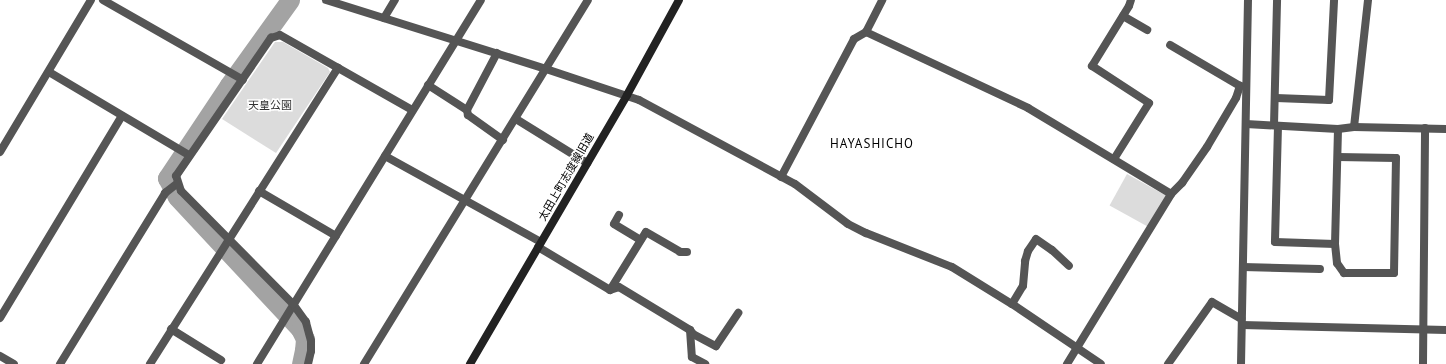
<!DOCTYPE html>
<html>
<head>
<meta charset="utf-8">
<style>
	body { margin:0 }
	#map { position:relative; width:1446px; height:364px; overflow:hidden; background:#fff; font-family:"PT Sans","Noto Sans JP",sans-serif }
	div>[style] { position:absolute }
	.green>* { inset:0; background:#dcdcdc; transform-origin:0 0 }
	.river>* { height:19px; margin:-9.5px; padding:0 9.5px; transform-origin:9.5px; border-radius:9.5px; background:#a3a3a3 }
	.street>* { height:8px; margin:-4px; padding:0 4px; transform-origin:4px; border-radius:4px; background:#555 }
	.secondary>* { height:8px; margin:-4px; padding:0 4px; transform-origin:4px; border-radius:4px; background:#222 }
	span { translate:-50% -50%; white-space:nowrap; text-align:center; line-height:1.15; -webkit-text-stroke:3px #fff; paint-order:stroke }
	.park-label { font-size:11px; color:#333 }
	.street-label { font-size:11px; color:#000 }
	.quarter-label { font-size:13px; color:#000; letter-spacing:1px }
</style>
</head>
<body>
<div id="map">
	<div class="green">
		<div style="clip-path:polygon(275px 42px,283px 42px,328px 68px,330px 72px,276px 153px,222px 119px)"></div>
		<div style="left:1127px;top:174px;width:45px;height:36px;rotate:29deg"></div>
	</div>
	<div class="river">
		<div style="left:290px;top:0;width:105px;rotate:125.7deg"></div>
		<div style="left:229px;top:85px;width:112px;rotate:123.7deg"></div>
		<div style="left:167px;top:178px;width:21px;rotate:62deg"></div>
		<div style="left:177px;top:197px;width:180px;rotate:47deg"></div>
		<div style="left:300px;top:329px;width:11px;rotate:63deg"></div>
		<div style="left:305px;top:339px;width:11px;rotate:95deg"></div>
		<div style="left:304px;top:350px;width:14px;rotate:102deg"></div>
	</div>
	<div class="street">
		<div style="left:103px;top:0;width:161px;rotate:29.7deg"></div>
		<div style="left:326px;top:0;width:231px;rotate:17.4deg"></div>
		<div style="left:546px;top:69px;width:98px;rotate:18.4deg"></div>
		<div style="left:639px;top:100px;width:177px;rotate:28.3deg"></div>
		<div style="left:795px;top:184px;width:66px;rotate:37deg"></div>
		<div style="left:848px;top:224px;width:20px;rotate:27deg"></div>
		<div style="left:866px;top:233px;width:92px;rotate:21.6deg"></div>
		<div style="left:952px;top:267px;width:70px;rotate:31.7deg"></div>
		<div style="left:1012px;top:304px;width:107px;rotate:34deg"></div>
		<div style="left:1123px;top:16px;width:28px;rotate:30deg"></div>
		<div style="left:384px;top:18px;width:21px;rotate:-59deg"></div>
		<div style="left:866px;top:32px;width:179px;rotate:25.1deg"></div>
		<div style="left:1028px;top:108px;width:167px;rotate:31deg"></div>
		<div style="left:497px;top:53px;width:64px;rotate:117.8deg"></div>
		<div style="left:467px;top:110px;width:5px;rotate:79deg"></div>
		<div style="left:468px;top:115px;width:43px;rotate:35.5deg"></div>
		<div style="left:49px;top:72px;width:163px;rotate:30.7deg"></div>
		<div style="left:428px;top:85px;width:46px;rotate:32.7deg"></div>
		<div style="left:1276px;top:98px;width:53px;rotate:2.2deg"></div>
		<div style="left:1329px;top:100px;width:100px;rotate:-87.1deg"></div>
		<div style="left:516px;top:119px;width:84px;rotate:31.8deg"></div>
		<div style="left:1246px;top:124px;width:92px;rotate:3.1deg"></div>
		<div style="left:1338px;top:129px;width:16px;rotate:-7deg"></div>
		<div style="left:1354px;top:127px;width:92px;rotate:1.2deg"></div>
		<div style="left:1274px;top:125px;width:125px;rotate:-88.6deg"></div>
		<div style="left:1278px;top:126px;width:116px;rotate:91.5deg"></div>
		<div style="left:1275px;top:242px;width:60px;rotate:1.9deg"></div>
		<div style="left:1354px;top:127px;width:128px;rotate:-83.7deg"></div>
		<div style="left:0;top:152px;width:177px;rotate:-59.1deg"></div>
		<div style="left:385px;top:156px;width:178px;rotate:28.9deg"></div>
		<div style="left:1338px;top:157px;width:58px;rotate:1deg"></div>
		<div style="left:1396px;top:158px;width:115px;rotate:91deg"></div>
		<div style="left:1394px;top:273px;width:50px;rotate:180deg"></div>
		<div style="left:1344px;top:273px;width:12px;rotate:-125deg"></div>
		<div style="left:1337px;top:263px;width:19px;rotate:-96deg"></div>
		<div style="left:1335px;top:244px;width:115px;rotate:-88.5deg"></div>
		<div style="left:1114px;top:159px;width:66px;rotate:-58deg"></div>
		<div style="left:1149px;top:103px;width:68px;rotate:-147deg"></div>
		<div style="left:1092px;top:66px;width:70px;rotate:-58.3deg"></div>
		<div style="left:1129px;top:6px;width:6px;rotate:-72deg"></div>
		<div style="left:781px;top:177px;width:156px;rotate:-62.1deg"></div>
		<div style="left:854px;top:39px;width:14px;rotate:-30deg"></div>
		<div style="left:866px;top:32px;width:36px;rotate:-63deg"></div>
		<div style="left:259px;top:191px;width:89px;rotate:30.3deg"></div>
		<div style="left:619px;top:215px;width:10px;rotate:119deg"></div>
		<div style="left:614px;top:224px;width:31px;rotate:31deg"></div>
		<div style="left:538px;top:247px;width:84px;rotate:30.8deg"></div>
		<div style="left:610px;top:290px;width:9px;rotate:-18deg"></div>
		<div style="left:619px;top:287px;width:83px;rotate:31.2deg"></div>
		<div style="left:690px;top:330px;width:27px;rotate:86deg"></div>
		<div style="left:692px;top:357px;width:15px;rotate:28deg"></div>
		<div style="left:1243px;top:267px;width:77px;rotate:1.5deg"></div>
		<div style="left:610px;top:290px;width:68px;rotate:-58.2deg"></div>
		<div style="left:646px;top:232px;width:39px;rotate:30deg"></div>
		<div style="left:680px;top:252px;width:7px"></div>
		<div style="left:1012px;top:304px;width:21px;rotate:-59deg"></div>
		<div style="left:1023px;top:286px;width:25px;rotate:-85deg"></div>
		<div style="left:1025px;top:261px;width:10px;rotate:-73deg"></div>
		<div style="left:1028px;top:251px;width:14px;rotate:-56deg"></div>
		<div style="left:1036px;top:239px;width:19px;rotate:35deg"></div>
		<div style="left:1052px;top:250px;width:23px;rotate:43deg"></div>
		<div style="left:0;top:318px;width:236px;rotate:-58.9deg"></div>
		<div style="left:1242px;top:325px;width:204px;rotate:1.4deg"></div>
		<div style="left:171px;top:329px;width:59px;rotate:31.8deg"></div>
		<div style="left:690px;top:330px;width:5px;rotate:53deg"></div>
		<div style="left:693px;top:334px;width:26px;rotate:28deg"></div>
		<div style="left:716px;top:346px;width:40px;rotate:-56deg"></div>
		<div style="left:0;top:356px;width:16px;rotate:30deg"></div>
		<div style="left:60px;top:364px;width:201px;rotate:-58.4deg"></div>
		<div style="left:165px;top:193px;width:16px;rotate:-38deg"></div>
		<div style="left:150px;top:364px;width:351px;rotate:-57.6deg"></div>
		<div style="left:257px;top:364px;width:427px;rotate:-58.4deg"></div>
		<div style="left:308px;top:364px;width:13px;rotate:-77deg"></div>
		<div style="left:311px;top:351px;width:10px;rotate:-90deg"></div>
		<div style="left:311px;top:341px;width:20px;rotate:-105deg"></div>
		<div style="left:306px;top:322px;width:22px;rotate:-126deg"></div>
		<div style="left:293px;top:304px;width:159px;rotate:-134.7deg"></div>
		<div style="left:181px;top:191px;width:16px;rotate:-108deg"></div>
		<div style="left:176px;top:176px;width:168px;rotate:-55.5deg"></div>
		<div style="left:271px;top:38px;width:9px;rotate:-18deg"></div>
		<div style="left:280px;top:35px;width:152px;rotate:29.6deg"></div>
		<div style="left:364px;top:364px;width:427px;rotate:-58.4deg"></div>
		<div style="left:1067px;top:364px;width:199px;rotate:-58.5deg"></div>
		<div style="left:1171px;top:194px;width:16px;rotate:-45deg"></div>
		<div style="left:1182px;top:183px;width:44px;rotate:-55.2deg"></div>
		<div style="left:1207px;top:147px;width:57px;rotate:-59.4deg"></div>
		<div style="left:1236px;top:98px;width:13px;rotate:-72deg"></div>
		<div style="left:1240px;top:86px;width:81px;rotate:-149.6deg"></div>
		<div style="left:1168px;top:364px;width:76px;rotate:-54.6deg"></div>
		<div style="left:1212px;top:302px;width:34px;rotate:30deg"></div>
		<div style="left:1241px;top:364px;width:364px;rotate:-88.9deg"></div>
		<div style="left:1423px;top:364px;width:236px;rotate:-89.5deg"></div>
	</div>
	<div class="secondary">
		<div style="left:470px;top:364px;width:311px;rotate:-59.7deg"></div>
		<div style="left:627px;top:95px;width:108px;rotate:-61.3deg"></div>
	</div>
	<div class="park-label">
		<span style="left:270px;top:105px">天皇公園</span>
	</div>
	<div class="street-label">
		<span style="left:566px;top:177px;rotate:-60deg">太田上町志度線旧道</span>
	</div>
	<div class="quarter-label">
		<span style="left:872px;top:144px">HAYASHICHO</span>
	</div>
</div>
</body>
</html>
